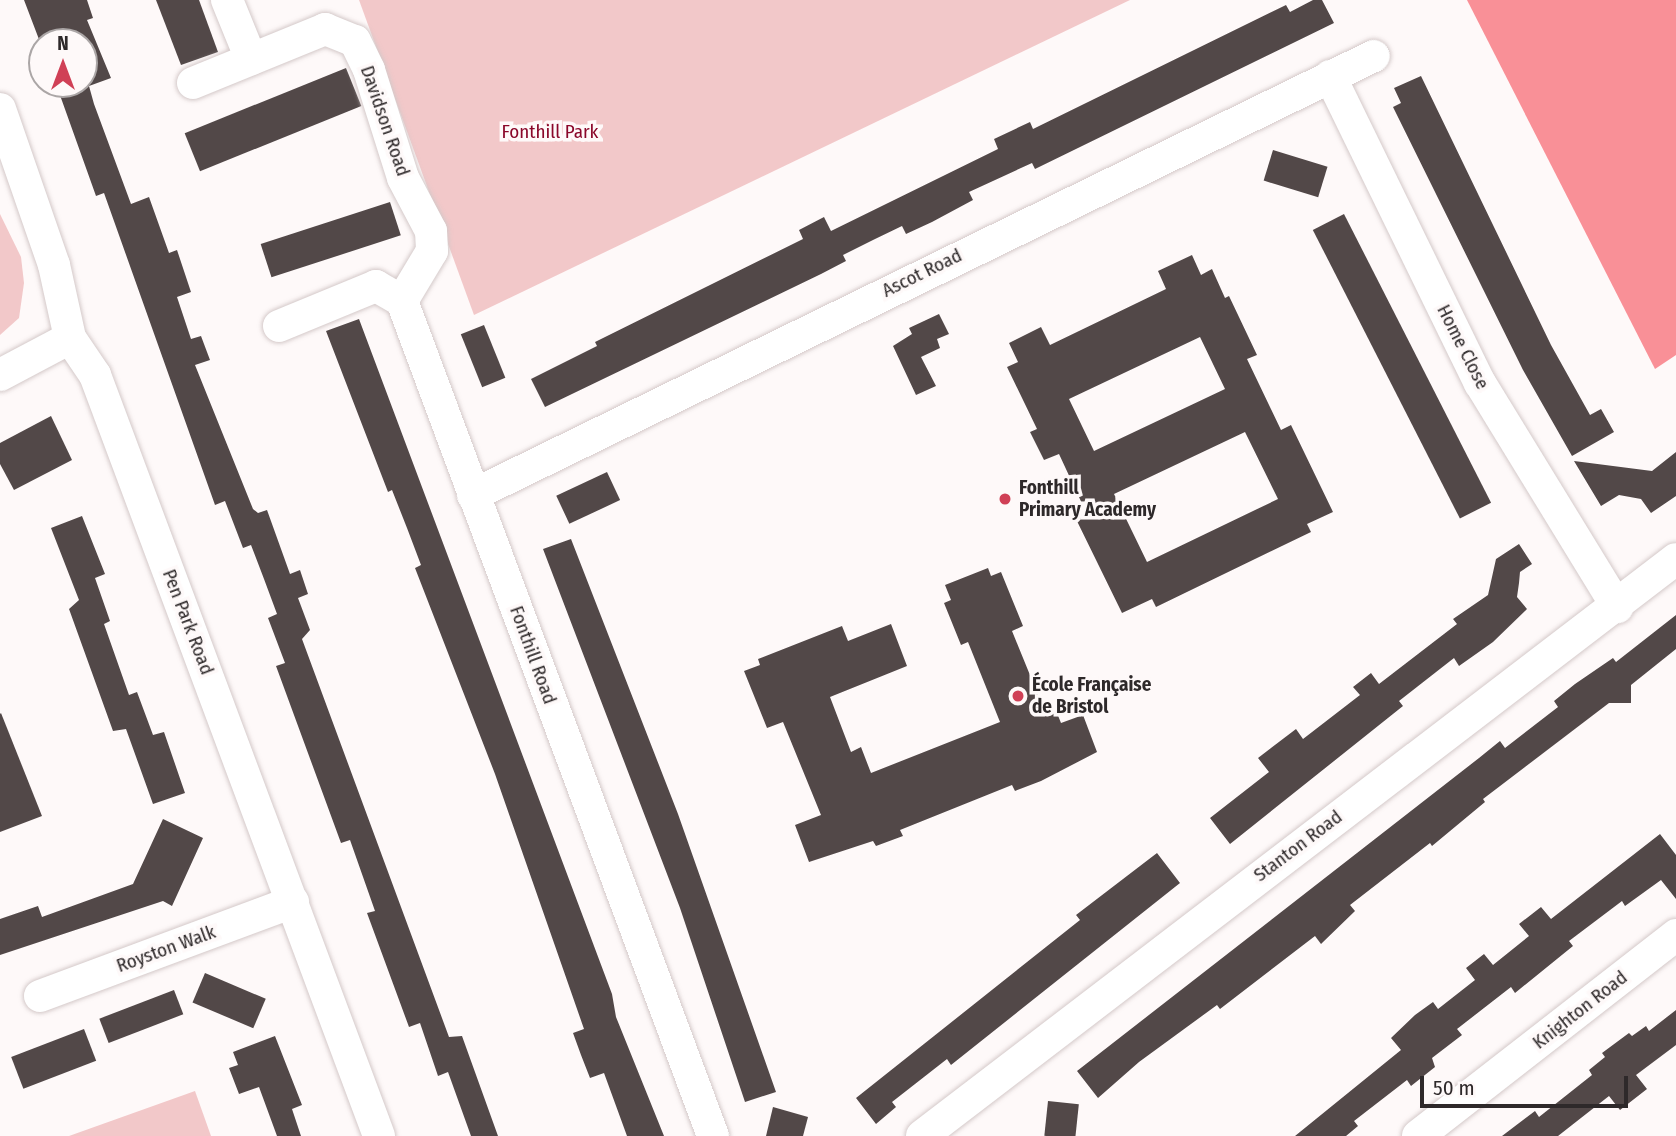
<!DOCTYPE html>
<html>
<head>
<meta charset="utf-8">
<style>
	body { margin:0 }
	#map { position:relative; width:1676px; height:1136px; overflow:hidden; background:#fef9f9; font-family:"Fira Sans Condensed",sans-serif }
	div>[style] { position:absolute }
	.green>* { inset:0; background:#f2c8c9 }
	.forest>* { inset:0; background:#f99097 }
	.building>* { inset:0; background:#524848; transform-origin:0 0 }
	.roads { filter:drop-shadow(0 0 2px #d4c9c9) drop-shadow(0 0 2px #d4c9c9) }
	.minor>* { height:32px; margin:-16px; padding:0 16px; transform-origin:16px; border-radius:16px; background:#fff }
	.dots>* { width:19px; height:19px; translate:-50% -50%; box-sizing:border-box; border:4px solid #fef9f9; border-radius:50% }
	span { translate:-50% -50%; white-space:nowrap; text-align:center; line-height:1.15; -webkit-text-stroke:7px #fef9f9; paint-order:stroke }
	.street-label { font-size:19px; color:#2e292a }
	.park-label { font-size:19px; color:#8a072a }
	.poi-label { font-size:19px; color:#2e292a; font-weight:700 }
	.left { translate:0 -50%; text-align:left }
	.north { position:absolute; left:28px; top:28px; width:70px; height:70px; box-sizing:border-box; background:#fef9f9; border:2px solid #aba6a6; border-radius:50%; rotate:0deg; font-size:19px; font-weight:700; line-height:28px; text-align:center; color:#2e292a }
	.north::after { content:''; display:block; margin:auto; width:24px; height:32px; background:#d04056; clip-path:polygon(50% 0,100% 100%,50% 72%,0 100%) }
	.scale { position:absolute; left:1420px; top:1076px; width:208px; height:32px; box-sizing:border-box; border:4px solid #2e292a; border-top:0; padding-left:9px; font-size:21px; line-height:24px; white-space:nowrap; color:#2e292a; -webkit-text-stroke:5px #fef9f9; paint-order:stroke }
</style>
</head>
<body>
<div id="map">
	<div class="green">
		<div style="clip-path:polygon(359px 0,1130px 0,474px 315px)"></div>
		<div style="clip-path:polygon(0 214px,21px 257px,24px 283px,19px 318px,0 335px)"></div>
		<div style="clip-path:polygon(195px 1091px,211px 1136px,69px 1136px)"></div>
	</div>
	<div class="forest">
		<div style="clip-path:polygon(1467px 0,1676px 0,1676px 355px,1655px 369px)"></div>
	</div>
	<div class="building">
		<div style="clip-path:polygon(24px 0,87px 0,93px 18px,87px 20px,111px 78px,89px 86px,94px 104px,131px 204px,149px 197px,169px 253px,177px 250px,191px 292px,177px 297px,191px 339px,201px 336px,210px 360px,195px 365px,253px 509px,258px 513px,267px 510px,290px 574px,300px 570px,308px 594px,298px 598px,310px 630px,302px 639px,449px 1037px,462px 1036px,498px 1136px,471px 1136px,448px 1072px,438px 1076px,420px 1023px,409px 1027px,367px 913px,375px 911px,350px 840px,341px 843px,276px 666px,285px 663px,268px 618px,277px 614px,264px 579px,251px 545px,243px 548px,225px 501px,215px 505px,104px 193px,96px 196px,56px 84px,84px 84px,84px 42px,40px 42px)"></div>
		<div style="clip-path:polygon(156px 0,199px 0,218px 52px,181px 65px)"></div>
		<div style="clip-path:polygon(1313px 0,1322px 0,1334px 23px,1035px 169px,1032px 163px,969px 192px,973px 200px,932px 222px,906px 234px,902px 226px,873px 240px,843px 255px,846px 261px,821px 274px,545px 407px,531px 379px,597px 346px,595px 342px,803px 239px,799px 230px,824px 217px,831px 231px,998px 149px,994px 139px,1030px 122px,1033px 129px,1286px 5px,1290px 12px)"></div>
		<div style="left:346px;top:68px;width:41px;height:174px;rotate:68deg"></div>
		<div style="clip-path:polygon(1421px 76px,1551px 345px,1590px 415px,1601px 409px,1614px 432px,1572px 456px,1523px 370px,1393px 107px,1401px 103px,1394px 88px)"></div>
		<div style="left:1273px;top:150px;width:57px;height:32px;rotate:17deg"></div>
		<div style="left:390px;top:202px;width:35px;height:136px;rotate:72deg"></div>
		<div style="left:1344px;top:214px;width:324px;height:35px;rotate:63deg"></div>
		<div style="clip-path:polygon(evenodd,1192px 255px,1201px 275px,1212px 269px,1225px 298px,1229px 296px,1257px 355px,1247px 359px,1281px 430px,1291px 425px,1333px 512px,1307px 524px,1311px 532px,1156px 607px,1152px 599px,1122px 613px,1074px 515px,1085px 510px,1059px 454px,1044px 460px,1030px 432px,1037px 429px,1007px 367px,1018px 362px,1009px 343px,1041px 327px,1050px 345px,1166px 289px,1158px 271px,1192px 255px,1200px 337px,1225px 389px,1094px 451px,1069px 399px,1200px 337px,1192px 255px,1245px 432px,1278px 499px,1147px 562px,1114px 494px,1245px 432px)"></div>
		<div style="clip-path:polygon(939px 314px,949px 334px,937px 339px,940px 348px,921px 357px,936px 386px,916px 395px,893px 346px,912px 334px,909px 328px)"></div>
		<div style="clip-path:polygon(359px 319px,612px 994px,616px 1017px,664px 1136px,627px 1136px,604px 1073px,590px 1078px,581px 1055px,573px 1033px,584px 1029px,495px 774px,415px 568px,421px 565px,407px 528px,392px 490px,388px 492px,326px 331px)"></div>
		<div style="left:484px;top:325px;width:57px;height:25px;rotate:68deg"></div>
		<div style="clip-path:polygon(51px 416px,72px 460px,14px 490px,0 464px,0 443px)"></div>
		<div style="clip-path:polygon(1676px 452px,1676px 496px,1651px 513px,1641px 499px,1619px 495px,1601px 506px,1574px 461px,1652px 471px)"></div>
		<div style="left:607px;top:472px;width:31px;height:56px;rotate:65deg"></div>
		<div style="clip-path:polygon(82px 516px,105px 574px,95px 578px,110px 621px,104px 624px,129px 695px,137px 692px,153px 735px,164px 732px,185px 793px,153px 804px,126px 729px,113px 731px,69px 609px,79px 600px,51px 528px)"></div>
		<div style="clip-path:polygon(571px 539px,678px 814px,776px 1092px,745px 1102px,680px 908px,543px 549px)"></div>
		<div style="clip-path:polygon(1519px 544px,1532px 564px,1520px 572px,1519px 583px,1517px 597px,1527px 609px,1493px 642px,1459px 666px,1454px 658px,1399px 701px,1403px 706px,1230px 844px,1210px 818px,1269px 772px,1258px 758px,1296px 729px,1303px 739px,1360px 695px,1353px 687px,1371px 673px,1379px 684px,1457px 624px,1453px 619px,1488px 595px,1496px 559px)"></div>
		<div style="clip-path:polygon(988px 568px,991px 576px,1001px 572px,1023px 626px,1012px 631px,1043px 707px,1053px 703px,1061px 723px,1083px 715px,1097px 752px,1041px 781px,1015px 791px,1012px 785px,900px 830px,903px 836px,876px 846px,873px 841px,809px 862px,795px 825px,821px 815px,783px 722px,767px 728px,744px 671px,760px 665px,758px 659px,842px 626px,848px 641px,891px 624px,907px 666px,830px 697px,851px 752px,861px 747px,871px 773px,1000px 722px,968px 642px,961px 645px,944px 603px,951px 600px,945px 585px)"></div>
		<div style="clip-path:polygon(1676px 615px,1676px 649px,1631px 685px,1631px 703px,1609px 703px,1483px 799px,1485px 802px,1432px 846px,1430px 843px,1350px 905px,1355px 911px,1321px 944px,1315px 936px,1220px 1009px,1217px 1005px,1139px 1062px,1098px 1098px,1077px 1071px,1479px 758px,1500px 741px,1505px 748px,1558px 707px,1554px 701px,1575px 684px,1613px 658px,1616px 662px)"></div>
		<div style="clip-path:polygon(1px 713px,42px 816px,0 832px,0 714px)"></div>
		<div style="clip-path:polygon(163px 819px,203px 838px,172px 906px,163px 901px,0 955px,0 919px,38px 906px,42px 917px,133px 884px)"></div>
		<div style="clip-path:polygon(1660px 834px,1676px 855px,1676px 899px,1661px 880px,1625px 906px,1622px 901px,1569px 941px,1573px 946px,1515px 993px,1511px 987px,1457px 1029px,1462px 1035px,1432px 1058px,1435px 1067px,1411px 1086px,1407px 1080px,1354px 1121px,1358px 1126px,1346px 1136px,1295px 1136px,1401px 1050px,1391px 1038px,1415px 1015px,1433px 1002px,1438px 1009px,1475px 980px,1466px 968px,1484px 954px,1493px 965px,1529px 936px,1519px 924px,1541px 907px,1551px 919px)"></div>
		<div style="clip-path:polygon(1157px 853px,1180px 883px,951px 1065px,947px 1059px,892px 1102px,896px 1107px,876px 1124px,856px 1098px,1080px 920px,1076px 915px)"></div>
		<div style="left:205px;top:973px;width:66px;height:32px;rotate:23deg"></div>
		<div style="left:174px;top:990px;width:26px;height:80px;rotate:69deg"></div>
		<div style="clip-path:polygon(1676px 1010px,1676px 1045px,1636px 1075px,1647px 1089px,1620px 1110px,1609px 1096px,1558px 1136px,1502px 1136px,1535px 1111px,1539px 1117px,1592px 1075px,1589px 1070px,1605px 1057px,1602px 1053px,1629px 1033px,1632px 1036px,1646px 1026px,1649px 1031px)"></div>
		<div style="left:84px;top:1029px;width:34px;height:78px;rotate:69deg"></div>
		<div style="clip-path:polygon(275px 1036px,302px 1105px,292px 1109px,301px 1136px,277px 1136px,259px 1087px,239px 1094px,229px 1068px,238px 1065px,233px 1052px)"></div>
		<div style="left:1048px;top:1101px;width:31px;height:35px;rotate:6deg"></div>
		<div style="clip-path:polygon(773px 1107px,808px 1117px,803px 1136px,766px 1136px)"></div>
	</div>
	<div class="roads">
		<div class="minor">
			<div style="left:227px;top:0;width:64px;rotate:67.9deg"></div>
			<div style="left:1330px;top:76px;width:342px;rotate:64deg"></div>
			<div style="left:1480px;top:383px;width:263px;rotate:58.5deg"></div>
			<div style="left:193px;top:83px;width:143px;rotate:-22.2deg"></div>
			<div style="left:325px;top:29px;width:32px;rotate:22deg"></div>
			<div style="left:355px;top:41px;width:32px;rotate:64deg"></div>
			<div style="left:369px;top:70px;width:113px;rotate:72.5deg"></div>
			<div style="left:403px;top:178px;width:60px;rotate:62.2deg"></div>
			<div style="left:431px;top:231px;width:20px;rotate:87deg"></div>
			<div style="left:432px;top:251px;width:58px;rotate:121deg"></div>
			<div style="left:0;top:109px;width:165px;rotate:70.9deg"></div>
			<div style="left:54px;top:265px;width:75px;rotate:77.6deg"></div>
			<div style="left:70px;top:338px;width:45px;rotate:56deg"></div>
			<div style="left:95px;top:375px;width:812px;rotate:69.53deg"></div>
			<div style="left:279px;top:326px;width:105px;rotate:-22.4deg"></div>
			<div style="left:376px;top:286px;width:30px;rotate:30deg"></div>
			<div style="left:402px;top:301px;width:891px;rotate:69.57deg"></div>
			<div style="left:0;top:375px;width:79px;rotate:-27.9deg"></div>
			<div style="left:473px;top:495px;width:1002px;rotate:-25.98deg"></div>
			<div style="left:40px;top:996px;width:270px;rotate:-20.4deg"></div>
			<div style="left:922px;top:1136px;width:949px;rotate:-37.43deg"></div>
			<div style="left:1418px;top:1136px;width:327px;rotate:-37.9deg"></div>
		</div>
	</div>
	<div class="dots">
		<div style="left:1005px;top:499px;background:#d04056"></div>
		<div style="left:1018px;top:696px;background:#d04056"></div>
	</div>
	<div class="street-label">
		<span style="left:385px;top:121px;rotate:71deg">Davidson Road</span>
		<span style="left:922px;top:273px;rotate:-26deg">Ascot Road</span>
		<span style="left:1463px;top:347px;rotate:63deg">Home Close</span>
		<span style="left:188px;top:622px;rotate:69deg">Pen Park Road</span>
		<span style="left:533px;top:655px;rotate:70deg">Fonthill Road</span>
		<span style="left:1298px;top:846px;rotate:-37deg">Stanton Road</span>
		<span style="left:166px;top:949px;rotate:-20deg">Royston Walk</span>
		<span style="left:1580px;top:1010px;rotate:-38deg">Knighton Road</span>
	</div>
	<div class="park-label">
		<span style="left:550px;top:132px">Fonthill Park</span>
	</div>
	<div class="poi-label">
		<span class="left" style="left:1019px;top:499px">Fonthill<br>Primary Academy</span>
		<span class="left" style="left:1032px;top:696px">École Française<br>de Bristol</span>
	</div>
	<div class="north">N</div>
	<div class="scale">50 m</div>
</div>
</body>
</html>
